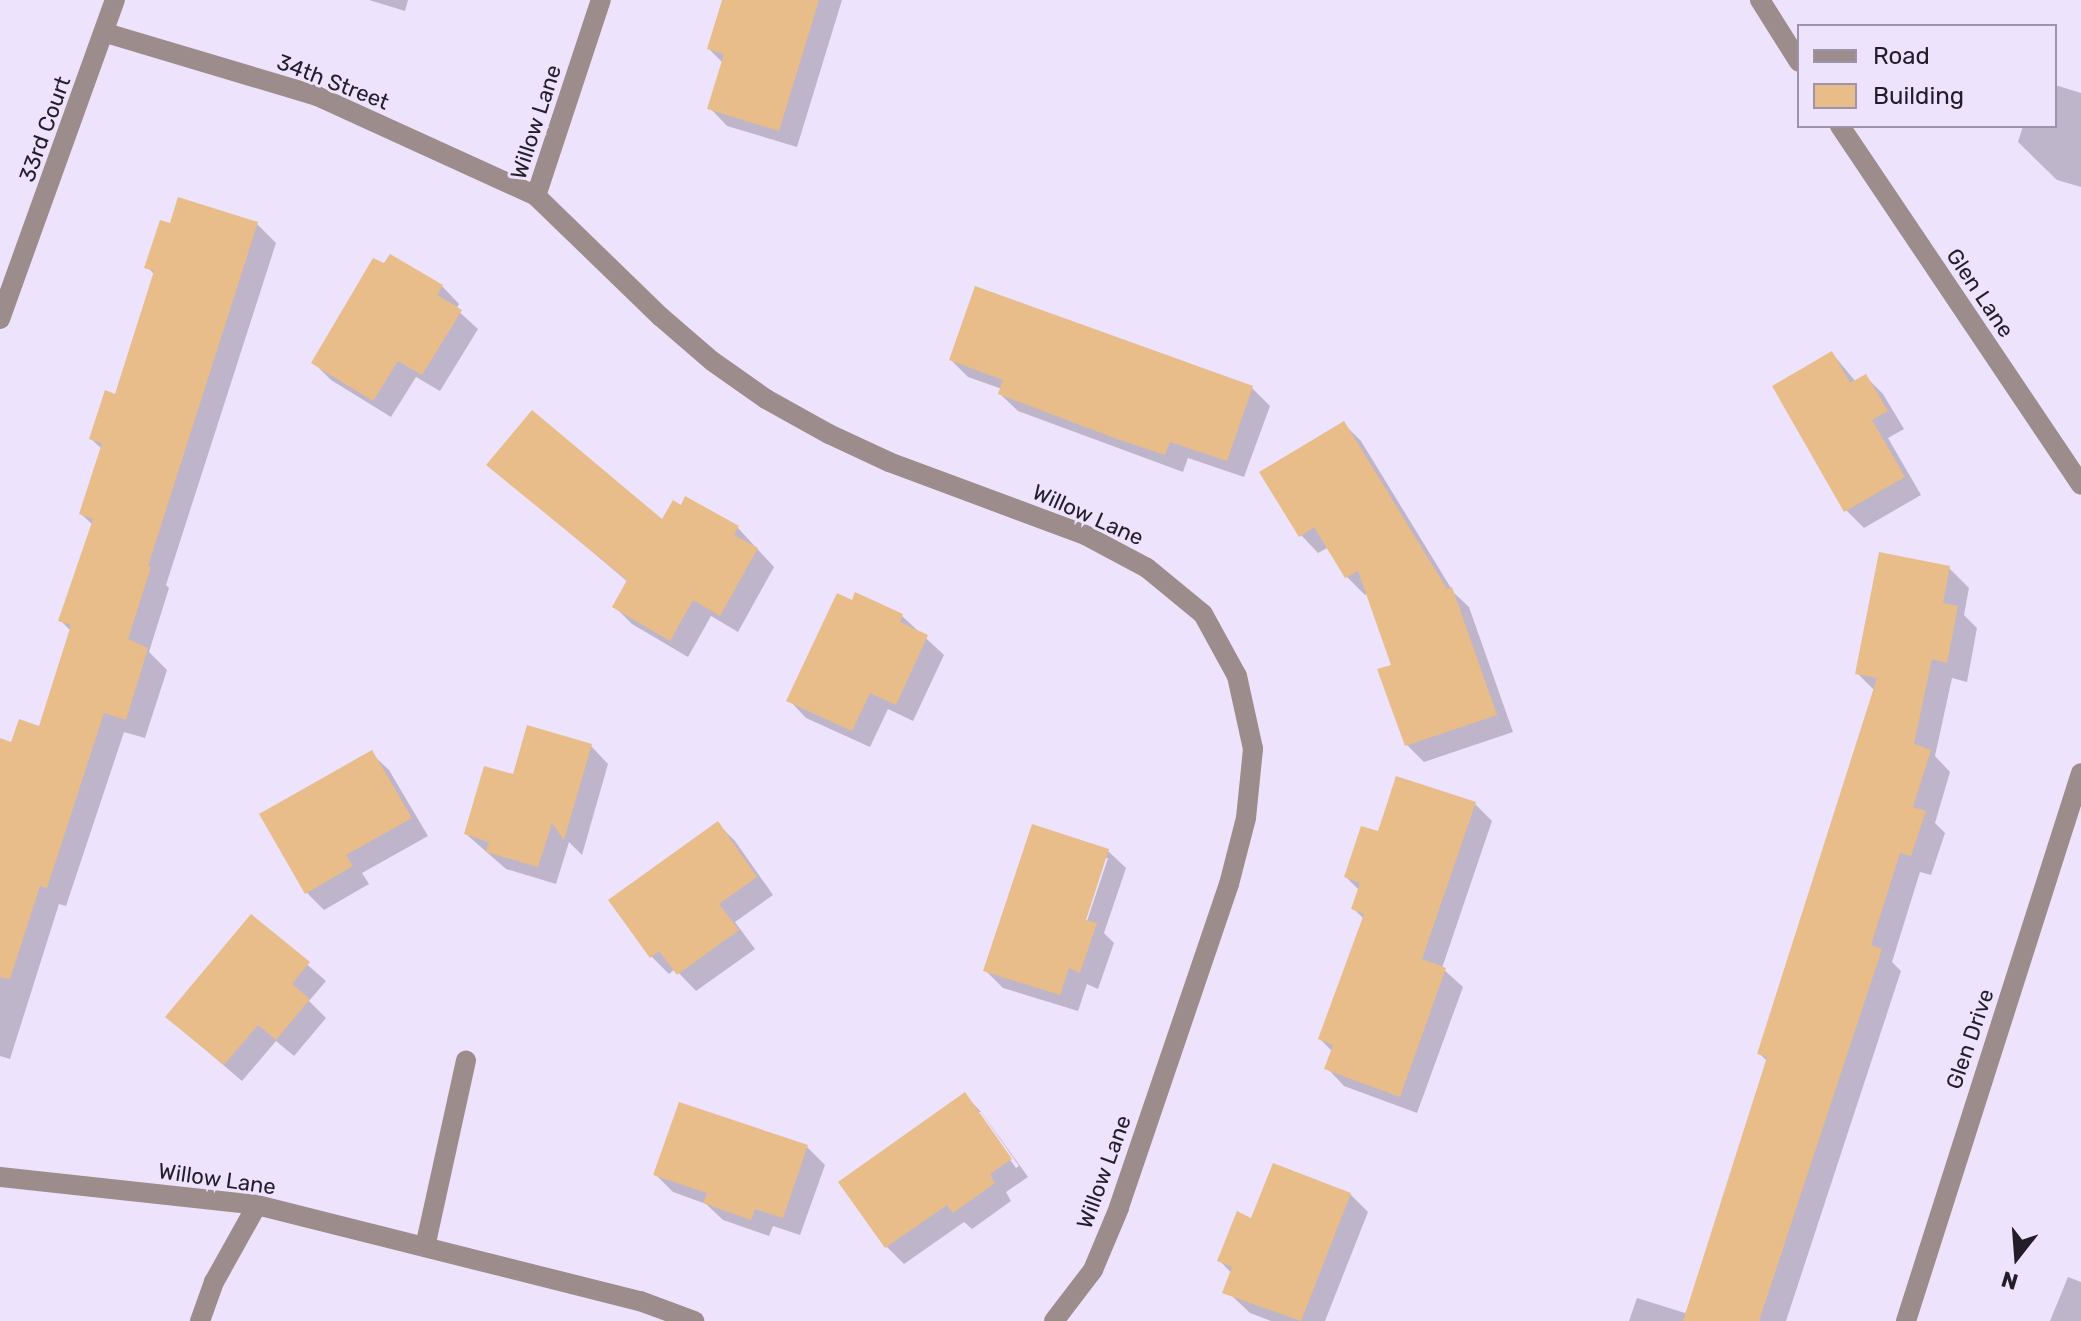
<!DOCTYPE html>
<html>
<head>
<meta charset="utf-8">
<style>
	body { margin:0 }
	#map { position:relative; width:2081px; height:1321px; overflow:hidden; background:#eee3fd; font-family:Rubik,sans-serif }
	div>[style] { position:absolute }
	.shadow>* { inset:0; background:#0003 }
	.building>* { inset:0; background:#e8bd89 }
	.minor>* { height:20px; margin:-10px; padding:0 10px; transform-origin:10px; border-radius:10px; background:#9d8c8c }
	span { translate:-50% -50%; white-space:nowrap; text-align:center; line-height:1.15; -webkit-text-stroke:6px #eee3fd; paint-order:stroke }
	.street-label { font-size:22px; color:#221d28 }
	.legend { position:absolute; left:1797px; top:24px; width:260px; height:104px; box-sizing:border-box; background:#eee3fd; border:2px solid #9c94a8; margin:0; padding:10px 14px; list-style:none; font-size:24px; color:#221d28 }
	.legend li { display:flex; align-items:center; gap:16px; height:40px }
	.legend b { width:40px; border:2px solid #9c94a8 }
	.north { position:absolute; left:1977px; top:1217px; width:80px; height:80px; -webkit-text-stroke:6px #eee3fd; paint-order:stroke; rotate:197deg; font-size:22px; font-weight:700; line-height:32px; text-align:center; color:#221d28 }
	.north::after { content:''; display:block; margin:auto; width:28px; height:36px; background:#221d28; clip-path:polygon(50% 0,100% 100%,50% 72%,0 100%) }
</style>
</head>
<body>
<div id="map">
	<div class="shadow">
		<div style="clip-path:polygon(369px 0,408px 0,405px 11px)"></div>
		<div style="clip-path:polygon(724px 0,842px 0,797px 147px,727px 126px,710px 108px,723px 63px,709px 49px)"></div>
		<div style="clip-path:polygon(2055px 85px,2081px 93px,2081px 187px,2057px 180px,2018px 142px,2023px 126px,2055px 126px)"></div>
		<div style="clip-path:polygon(257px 224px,276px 243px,166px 585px,169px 588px,149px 652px,167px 670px,145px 738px,124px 732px,66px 906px,59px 904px,10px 1059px,0 1056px,0 741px,12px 745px,40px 728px,71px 631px,60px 620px,93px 525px,81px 514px,102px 449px,91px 439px,116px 396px,155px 275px,147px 267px,171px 225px)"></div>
		<div style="clip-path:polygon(384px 265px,442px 286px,459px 304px,456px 309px,478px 329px,440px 391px,416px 377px,391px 417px,331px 380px,313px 362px)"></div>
		<div style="clip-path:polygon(1832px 353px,1856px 382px,1865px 376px,1883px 394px,1904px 429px,1888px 438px,1921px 495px,1864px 528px,1846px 510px)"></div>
		<div style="clip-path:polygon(951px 360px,1252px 388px,1270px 406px,1244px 477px,1188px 458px,1183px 472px,1018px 411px,1000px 394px,1002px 389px,968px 377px)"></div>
		<div style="clip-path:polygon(1343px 423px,1361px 441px,1454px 593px,1469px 607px,1513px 732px,1424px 762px,1407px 745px,1394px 666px,1368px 593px,1365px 595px,1347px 577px,1329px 547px,1318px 553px,1301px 535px)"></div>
		<div style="clip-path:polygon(489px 465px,663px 522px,738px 528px,774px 567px,738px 632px,711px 616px,688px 657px,632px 624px,615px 607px,628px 582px)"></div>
		<div style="clip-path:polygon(1949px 568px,1969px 588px,1964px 615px,1977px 628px,1967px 682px,1952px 678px,1935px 756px,1950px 772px,1935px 823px,1945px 833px,1931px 875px,1920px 872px,1892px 962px,1901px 971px,1786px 1321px,1629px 1321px,1637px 1298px,1685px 1313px,1689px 1309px,1768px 1062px,1759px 1053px,1875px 691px,1857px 673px)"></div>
		<div style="clip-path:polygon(853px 602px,902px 616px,944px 655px,913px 721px,888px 709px,870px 747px,806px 718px,789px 700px)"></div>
		<div style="clip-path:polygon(591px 746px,608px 764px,582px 855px,569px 842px,556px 884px,506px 869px,466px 834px)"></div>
		<div style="clip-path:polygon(371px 753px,389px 770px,428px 836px,362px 873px,369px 884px,324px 910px,307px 893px)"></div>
		<div style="clip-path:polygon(1475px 804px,1492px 821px,1442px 968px,1463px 987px,1417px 1113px,1344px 1086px,1327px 1068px,1333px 1052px,1320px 1039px,1364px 919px,1354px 909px,1360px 891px,1346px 877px,1379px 834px)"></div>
		<div style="clip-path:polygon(718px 824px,735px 841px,773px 895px,735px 922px,755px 949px,696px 991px,675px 969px,669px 974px,651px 956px)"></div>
		<div style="clip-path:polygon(evenodd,1108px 851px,1126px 868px,1104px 933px,1114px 943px,1098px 989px,1087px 984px,1078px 1011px,1003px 988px,985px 970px,1108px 851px,1104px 858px,1108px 858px,1084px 930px,1081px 929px,1104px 858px)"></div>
		<div style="clip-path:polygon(251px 916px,326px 981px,309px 1001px,326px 1018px,294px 1056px,276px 1041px,242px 1081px,167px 1017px)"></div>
		<div style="clip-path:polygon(evenodd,965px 1095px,982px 1113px,1028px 1177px,1006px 1192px,1011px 1201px,972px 1229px,964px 1222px,904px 1264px,886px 1246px,965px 1095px,976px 1112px,981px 1112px,1019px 1166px,1016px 1168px,976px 1112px)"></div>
		<div style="clip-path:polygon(807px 1147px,825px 1165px,800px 1235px,773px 1226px,769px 1236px,723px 1220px,706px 1204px,673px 1192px,655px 1174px)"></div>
		<div style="clip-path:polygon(1350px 1194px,1368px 1212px,1325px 1321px,1271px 1321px,1250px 1313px,1232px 1296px,1237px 1279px,1220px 1261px,1252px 1220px)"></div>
		<div style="clip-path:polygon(2068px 1277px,2081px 1282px,2081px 1321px,2050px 1321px)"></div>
	</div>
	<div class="building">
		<div style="clip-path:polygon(722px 0,819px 0,779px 131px,707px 109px,724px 54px,707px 49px)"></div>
		<div style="clip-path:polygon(178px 197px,258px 222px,148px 566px,151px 567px,128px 639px,148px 648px,126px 720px,104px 713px,47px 888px,40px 886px,10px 979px,0 977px,0 738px,11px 742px,19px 719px,39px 726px,71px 625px,58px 621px,93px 519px,79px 514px,102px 443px,89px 439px,105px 390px,115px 394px,154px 271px,144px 268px,160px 220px,170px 223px)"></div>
		<div style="clip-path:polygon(390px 254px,443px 285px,437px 295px,462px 310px,422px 375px,398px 361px,373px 401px,311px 363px,373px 258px,384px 263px)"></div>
		<div style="clip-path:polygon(975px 286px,1253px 386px,1227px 461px,1170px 442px,1165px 455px,1117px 439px,998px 394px,1003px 380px,949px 360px)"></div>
		<div style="clip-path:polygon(1832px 351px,1850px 383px,1866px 374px,1888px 411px,1872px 420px,1905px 477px,1844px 512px,1772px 386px)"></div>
		<div style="clip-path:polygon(532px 410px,662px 519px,673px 500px,681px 505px,685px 496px,739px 526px,734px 535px,758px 548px,720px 616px,693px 600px,670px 641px,612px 607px,627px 580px,486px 465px)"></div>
		<div style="clip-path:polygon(1344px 421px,1447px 589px,1452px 587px,1497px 715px,1405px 746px,1377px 669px,1391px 665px,1358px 571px,1345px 578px,1314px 527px,1299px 537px,1259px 472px)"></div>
		<div style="clip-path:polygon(1879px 552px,1950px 566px,1943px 603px,1958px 606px,1947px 663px,1932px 659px,1914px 744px,1931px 750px,1913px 807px,1926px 811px,1911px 856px,1900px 853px,1871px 945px,1882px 949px,1759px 1321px,1683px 1321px,1767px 1057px,1757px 1054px,1877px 678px,1855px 674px)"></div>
		<div style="clip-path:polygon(855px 592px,903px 614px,900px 622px,928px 635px,896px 705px,870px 693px,852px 731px,786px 701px,837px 593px,852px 600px)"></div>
		<div style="clip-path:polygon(527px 725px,592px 744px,564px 840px,552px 823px,538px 867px,486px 852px,489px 842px,464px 834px,484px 766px,513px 774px)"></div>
		<div style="clip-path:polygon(372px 750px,412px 818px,346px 855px,353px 866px,305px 894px,259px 814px)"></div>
		<div style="clip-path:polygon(1396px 776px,1476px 802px,1422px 959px,1446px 968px,1400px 1097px,1324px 1069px,1333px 1045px,1318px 1039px,1364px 914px,1351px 909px,1360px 883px,1344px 877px,1361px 826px,1378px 831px)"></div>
		<div style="clip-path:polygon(718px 821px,757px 877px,719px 904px,739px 930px,677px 975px,659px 951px,650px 958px,608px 900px)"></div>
		<div style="clip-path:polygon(1032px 824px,1109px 849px,1086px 920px,1097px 923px,1080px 973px,1069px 968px,1060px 995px,983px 971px)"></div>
		<div style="clip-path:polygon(251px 914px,310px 962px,292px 984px,310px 999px,276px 1040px,258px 1025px,224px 1065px,165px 1017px)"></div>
		<div style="clip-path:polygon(965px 1092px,1012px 1159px,990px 1174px,995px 1183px,953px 1213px,947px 1205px,885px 1248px,838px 1182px)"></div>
		<div style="clip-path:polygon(679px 1102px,808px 1145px,783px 1218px,755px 1209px,751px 1220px,703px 1203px,707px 1193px,653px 1175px)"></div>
		<div style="clip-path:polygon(1273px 1163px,1351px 1193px,1301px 1321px,1222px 1293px,1232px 1267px,1217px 1261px,1237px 1211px,1251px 1218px)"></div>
	</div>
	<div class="minor">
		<div style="left:1760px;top:0;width:73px;rotate:57.8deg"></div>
		<div style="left:106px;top:33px;width:220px;rotate:16.6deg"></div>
		<div style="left:317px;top:96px;width:241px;rotate:24.5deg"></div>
		<div style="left:536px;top:196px;width:174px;rotate:44.1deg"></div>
		<div style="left:661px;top:317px;width:67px;rotate:40.8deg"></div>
		<div style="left:712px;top:361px;width:66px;rotate:35.1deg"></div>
		<div style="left:766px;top:399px;width:72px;rotate:29.1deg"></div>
		<div style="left:829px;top:434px;width:66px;rotate:25deg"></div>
		<div style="left:889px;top:462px;width:209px;rotate:20.4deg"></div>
		<div style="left:1085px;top:535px;width:70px;rotate:28deg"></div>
		<div style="left:1147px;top:568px;width:72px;rotate:39.4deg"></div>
		<div style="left:1203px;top:614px;width:71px;rotate:61.3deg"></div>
		<div style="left:1237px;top:676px;width:75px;rotate:77.6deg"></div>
		<div style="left:1253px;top:749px;width:69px;rotate:95.8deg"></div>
		<div style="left:1246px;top:818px;width:68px;rotate:104.4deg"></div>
		<div style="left:1229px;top:884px;width:342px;rotate:108.8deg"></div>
		<div style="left:1119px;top:1208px;width:67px;rotate:112.8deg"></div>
		<div style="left:1093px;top:1270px;width:64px;rotate:127.4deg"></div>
		<div style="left:1840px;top:126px;width:432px;rotate:56.1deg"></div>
		<div style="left:536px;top:196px;width:206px;rotate:-71.7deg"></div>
		<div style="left:0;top:319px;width:339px;rotate:-70.2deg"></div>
		<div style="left:0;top:1177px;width:259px;rotate:6.2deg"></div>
		<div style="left:257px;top:1205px;width:395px;rotate:14.1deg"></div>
		<div style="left:640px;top:1301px;width:58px;rotate:20.3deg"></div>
		<div style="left:425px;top:1247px;width:191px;rotate:-77.6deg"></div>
		<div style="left:200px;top:1321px;width:41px;rotate:-70.3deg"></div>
		<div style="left:214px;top:1282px;width:88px;rotate:-60.8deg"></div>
		<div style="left:1906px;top:1321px;width:575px;rotate:-72.29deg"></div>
	</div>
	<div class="street-label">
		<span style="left:333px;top:82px;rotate:21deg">34th Street</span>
		<span style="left:536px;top:122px;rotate:-72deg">Willow Lane</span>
		<span style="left:45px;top:129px;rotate:-70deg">33rd Court</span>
		<span style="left:1980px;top:293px;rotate:56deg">Glen Lane</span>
		<span style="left:1088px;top:515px;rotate:24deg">Willow Lane</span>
		<span style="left:1970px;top:1039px;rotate:-71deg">Glen Drive</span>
		<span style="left:1104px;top:1172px;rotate:-70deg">Willow Lane</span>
		<span style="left:217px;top:1179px;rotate:8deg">Willow Lane</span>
	</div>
	<ul class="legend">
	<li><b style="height:10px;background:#9d8c8c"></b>Road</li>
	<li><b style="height:22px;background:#e8bd89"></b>Building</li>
	</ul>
	<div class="north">N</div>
</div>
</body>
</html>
